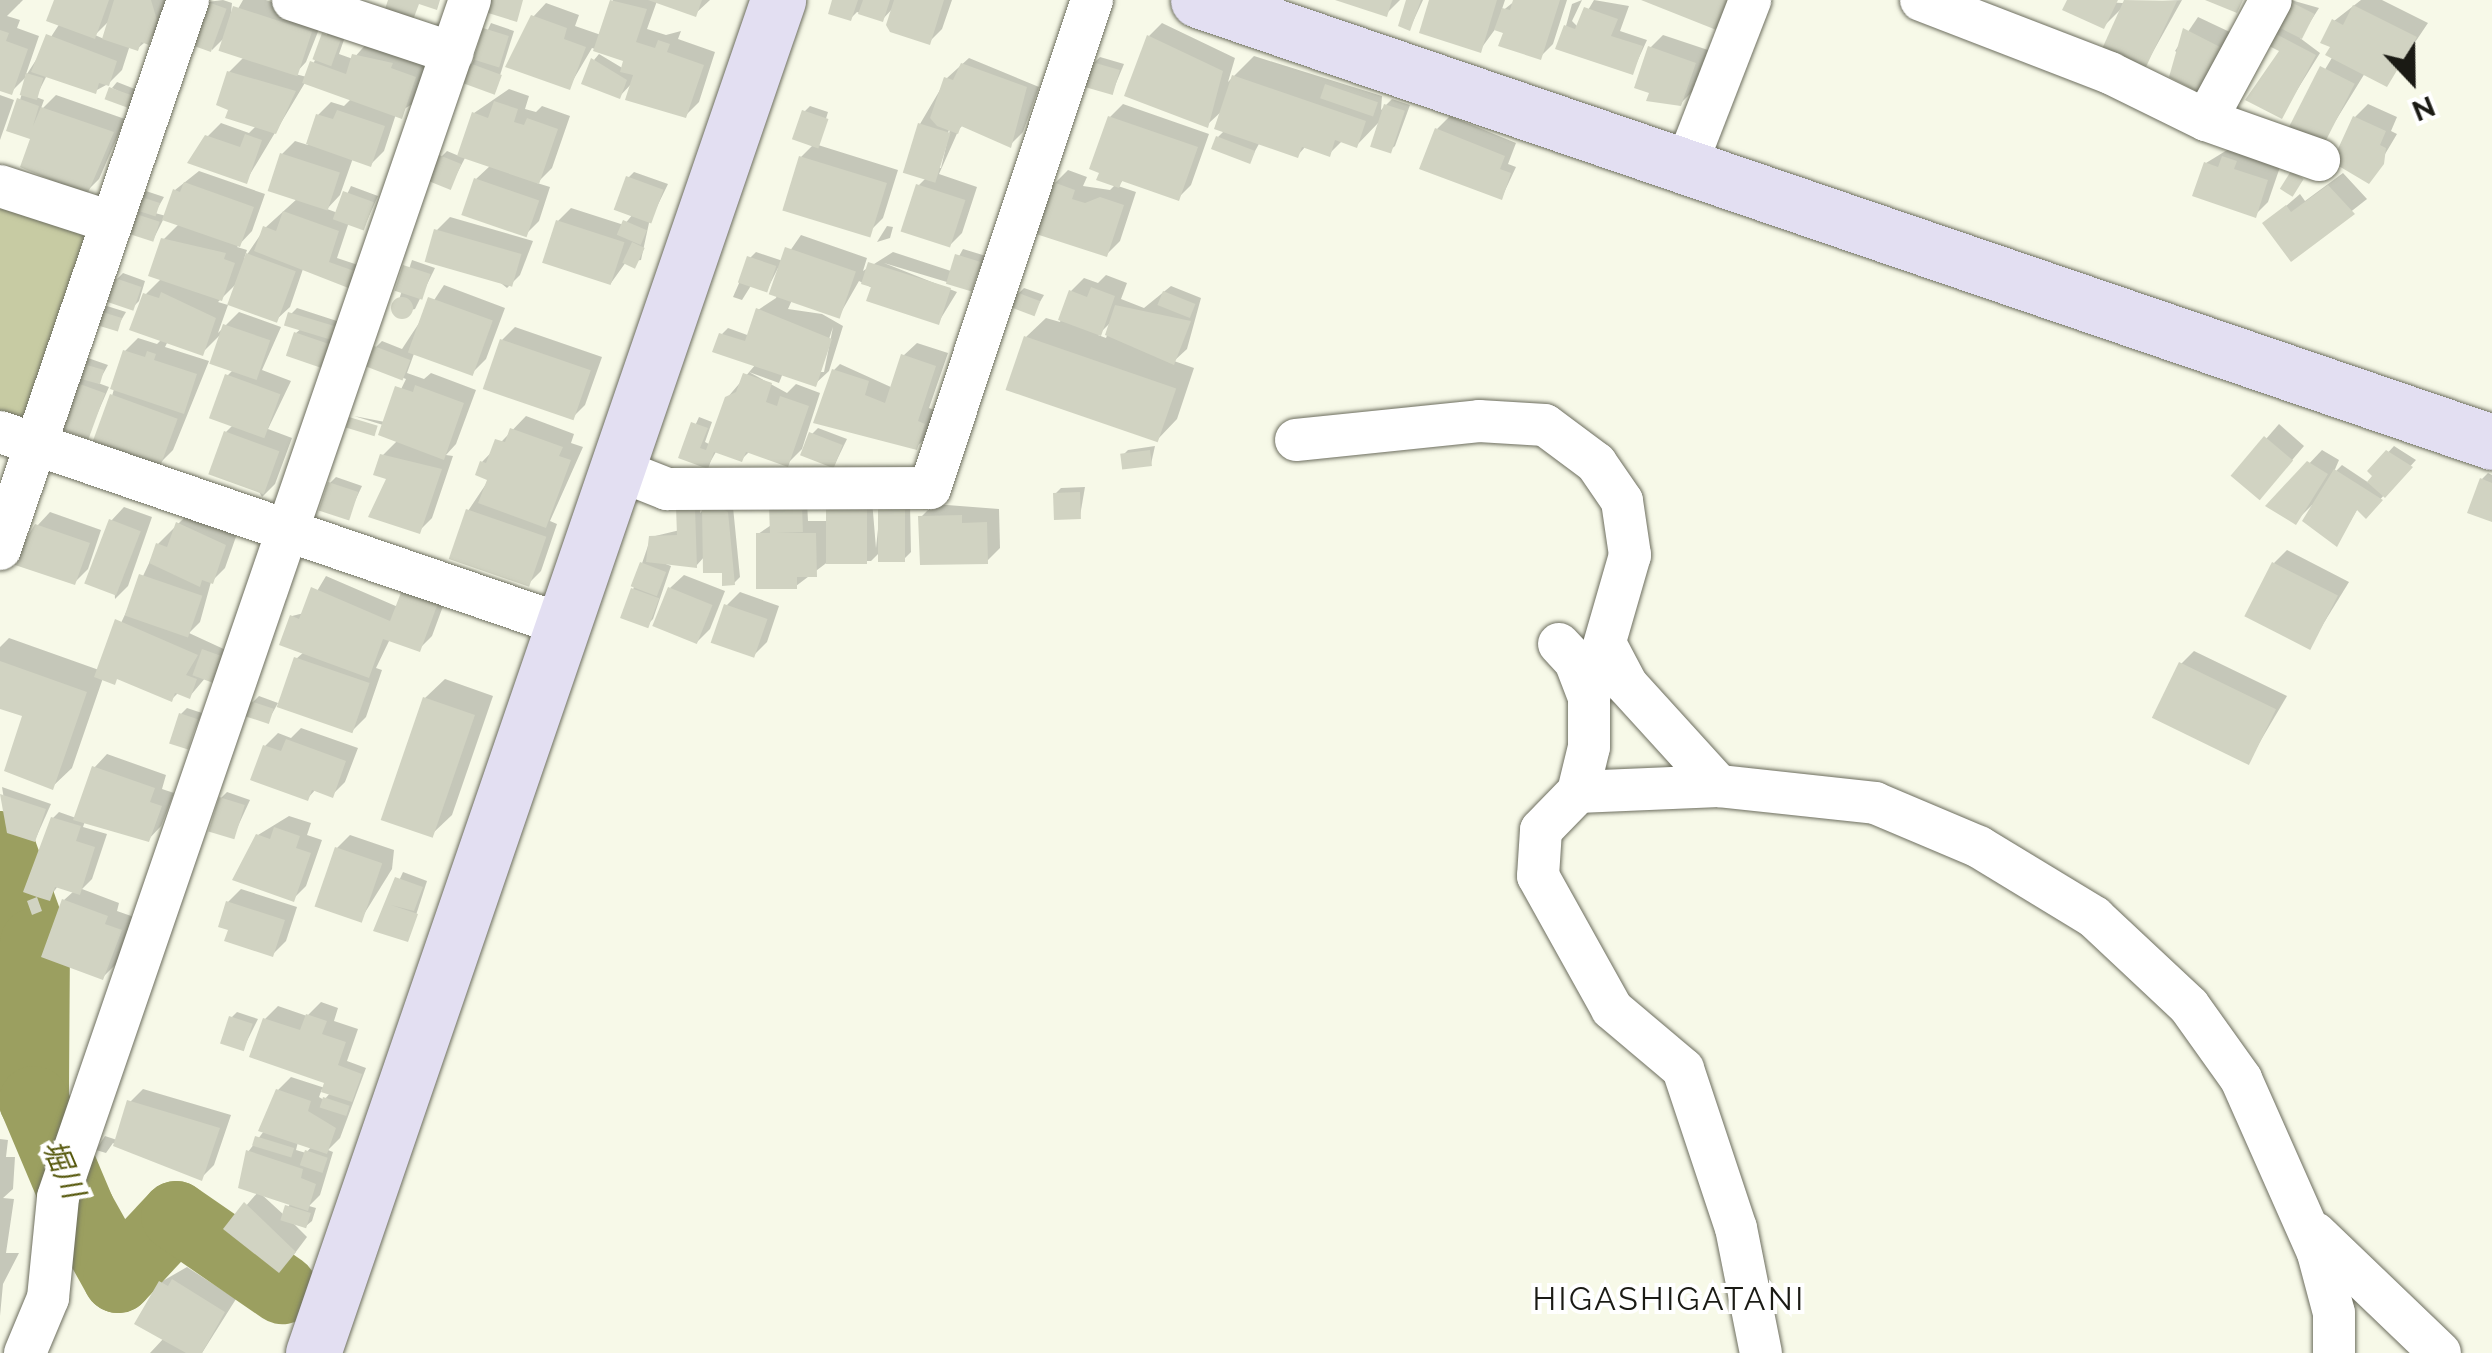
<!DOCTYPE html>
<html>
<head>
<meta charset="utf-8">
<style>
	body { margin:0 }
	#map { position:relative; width:2492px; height:1353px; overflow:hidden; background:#f7f9e8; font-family:Raleway,"Noto Sans JP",sans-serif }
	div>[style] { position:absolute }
	.green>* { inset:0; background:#c7cba3 }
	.shadow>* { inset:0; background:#0003 }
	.river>* { height:70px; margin:-35px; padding:0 35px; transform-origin:35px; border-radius:35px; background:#9b9f60 }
	.building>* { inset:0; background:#d1d3c2; transform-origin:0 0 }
	.round { border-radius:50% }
	.roads { filter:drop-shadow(0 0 2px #6d6e5f) drop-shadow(0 0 2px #6d6e5f) }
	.street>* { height:42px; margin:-21px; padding:0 21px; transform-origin:21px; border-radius:21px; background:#fff }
	.secondary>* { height:55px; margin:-27.5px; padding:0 27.5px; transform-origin:27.5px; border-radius:27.5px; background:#e3dff2 }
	span { translate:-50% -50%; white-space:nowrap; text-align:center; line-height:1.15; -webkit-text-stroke:8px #fff; paint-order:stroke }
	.water-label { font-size:30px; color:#57590e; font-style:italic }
	.quarter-label { font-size:32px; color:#1a1a14; letter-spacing:2.5px }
	.north { position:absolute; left:2362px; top:30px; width:100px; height:100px; -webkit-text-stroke:8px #fff; paint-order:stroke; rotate:158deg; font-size:28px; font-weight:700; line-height:40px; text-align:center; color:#1a1a14 }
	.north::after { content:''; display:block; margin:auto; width:35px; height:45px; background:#1a1a14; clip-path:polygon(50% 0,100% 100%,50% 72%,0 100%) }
</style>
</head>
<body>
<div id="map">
	<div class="green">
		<div style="clip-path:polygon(0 197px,82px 224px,88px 239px,26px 417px,11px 422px,0 418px)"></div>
	</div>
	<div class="shadow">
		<div style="clip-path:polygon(evenodd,0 0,23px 0,7px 16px,20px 20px,17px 28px,39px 36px,25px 77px,60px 23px,55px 0,167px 0,161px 29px,138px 48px,130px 45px,122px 70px,108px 84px,95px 91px,47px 75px,36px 97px,44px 100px,40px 111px,56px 95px,125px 119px,99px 179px,86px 192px,37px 127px,28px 135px,20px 100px,27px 76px,11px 92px,0 88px,0 0,111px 19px,104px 39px,95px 35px,111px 19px)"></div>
		<div style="clip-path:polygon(223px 0,232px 3px,230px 23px,243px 0,266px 0,323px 19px,306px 62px,295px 74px,307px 77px,330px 28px,346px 34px,339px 54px,353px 59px,368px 42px,428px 64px,414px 103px,396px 114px,384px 151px,371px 164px,353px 158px,340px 195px,327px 209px,338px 213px,351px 186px,378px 196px,364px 227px,349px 222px,337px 258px,361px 266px,356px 281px,304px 266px,290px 307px,276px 320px,239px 281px,218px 302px,228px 305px,218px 333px,239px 312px,281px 327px,262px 370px,291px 381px,268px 429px,292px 438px,275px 484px,262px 497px,226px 432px,234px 424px,228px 375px,234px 369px,223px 332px,202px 353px,168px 341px,165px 347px,209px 361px,173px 450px,160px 463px,112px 396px,125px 351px,138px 338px,157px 344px,162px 339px,145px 295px,132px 308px,117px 279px,123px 273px,145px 281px,139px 301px,162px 278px,163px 240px,179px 224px,164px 218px,153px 240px,138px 215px,140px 197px,146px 191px,164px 197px,155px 213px,166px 216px,175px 190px,199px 171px,265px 194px,252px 231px,237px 247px,247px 250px,244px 259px,265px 228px,298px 198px,282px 154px,295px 141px,308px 145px,318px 115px,331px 102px,344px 106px,352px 98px,306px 81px,246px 181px,207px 137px,221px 123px,249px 133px,257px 125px,229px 72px,244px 57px,224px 38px,212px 50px,207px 2px)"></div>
		<div style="clip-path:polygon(613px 0,710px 0,695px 14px,657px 1px,647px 29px,666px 35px,681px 31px,678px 39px,715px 52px,699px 102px,686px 115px,633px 82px,620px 96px,594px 60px,599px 54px,624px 69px,627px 60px,592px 48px,569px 87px,533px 17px,546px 3px,579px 15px,575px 26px,601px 35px)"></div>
		<div style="clip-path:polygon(835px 0,952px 0,942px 29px,929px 42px,894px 7px,882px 20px,857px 12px,851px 18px)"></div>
		<div style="clip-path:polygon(1341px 0,1400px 0,1386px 14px)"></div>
		<div style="clip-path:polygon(1409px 0,1423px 0,1410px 28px)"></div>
		<div style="clip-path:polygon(1432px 0,1505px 0,1501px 12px,1516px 0,1567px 0,1553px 44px,1540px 57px,1496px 28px,1480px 50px)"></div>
		<div style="clip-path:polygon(1582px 0,1572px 21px,1578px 27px,1594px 0,1629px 6px,1620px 31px,1647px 40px,1632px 73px,1566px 26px,1572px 4px)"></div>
		<div style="clip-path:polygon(2069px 0,2122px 3px,2182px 0,2145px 66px,2124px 6px,2104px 26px)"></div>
		<div style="clip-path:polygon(2291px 0,2319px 8px,2300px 38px,2320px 53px,2281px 116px,2282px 50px,2268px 43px)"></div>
		<div style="clip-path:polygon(2361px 0,2382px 0,2428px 23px,2387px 84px,2365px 73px,2325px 138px,2292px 125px,2333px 56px,2334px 21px)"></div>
		<div style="clip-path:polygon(2198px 17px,2234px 34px,2213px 77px,2175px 51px)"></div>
		<div style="clip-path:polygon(491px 23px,514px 31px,495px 91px,472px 64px)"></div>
		<div style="clip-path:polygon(1162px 23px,1235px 58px,1228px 82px,1254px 56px,1382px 96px,1381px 110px,1392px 99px,1410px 105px,1395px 146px,1389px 151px,1380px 121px,1357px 145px,1343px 140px,1329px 154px,1306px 146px,1298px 155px,1260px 142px,1249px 162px,1218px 137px,1225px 130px,1224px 109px,1207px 125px,1149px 36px)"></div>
		<div style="clip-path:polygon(1663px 35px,1708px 50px,1694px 90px,1681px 103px,1652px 91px,1650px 48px)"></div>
		<div style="clip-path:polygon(1100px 57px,1124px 64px,1112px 93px,1094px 63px)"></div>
		<div style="clip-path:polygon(evenodd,969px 58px,1039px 87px,1023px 132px,1010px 145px,964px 124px,959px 129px,939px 174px,977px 187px,962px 233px,949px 246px,919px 185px,926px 178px,920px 124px,947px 78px,969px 58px,952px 121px,941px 168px,936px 168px,952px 121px)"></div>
		<div style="clip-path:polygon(117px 82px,140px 91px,137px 100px,112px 88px)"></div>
		<div style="clip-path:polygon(509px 89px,529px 96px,525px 109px,536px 112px,542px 106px,570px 116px,552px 168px,537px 183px,550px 187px,539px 221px,526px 234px,476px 179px,491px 165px,466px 156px,450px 187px,441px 157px,447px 151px,459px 156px,474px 113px)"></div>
		<div style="clip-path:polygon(0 95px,14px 100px,0 140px)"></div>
		<div style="clip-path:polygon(1123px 104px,1209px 134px,1191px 185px,1178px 198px,1124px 179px,1118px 186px,1136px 192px,1120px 241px,1107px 254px,1055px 183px,1068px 170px,1087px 177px,1083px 186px,1110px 190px,1116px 184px,1110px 117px)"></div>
		<div style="clip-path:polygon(2368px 104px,2397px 117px,2391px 131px,2397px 134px,2369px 181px,2355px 117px)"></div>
		<div style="clip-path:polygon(810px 106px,828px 112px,818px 145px,898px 170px,883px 218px,870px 231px,801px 157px,814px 144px,804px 112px)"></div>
		<div style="clip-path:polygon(1450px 116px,1516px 143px,1508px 164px,1516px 167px,1502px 197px,1437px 129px)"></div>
		<div style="clip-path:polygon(2237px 144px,2280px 167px,2268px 202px,2255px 215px,2206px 163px)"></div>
		<div style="clip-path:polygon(634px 172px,668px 184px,649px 223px,641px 260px,626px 262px,611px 283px,558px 221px,571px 208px,624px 225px,633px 214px,628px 178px)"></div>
		<div style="clip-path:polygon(2343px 173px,2367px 199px,2292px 258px,2266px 223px,2300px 194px,2305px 201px)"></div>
		<div style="clip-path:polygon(450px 217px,533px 241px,520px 275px,507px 288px,436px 231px)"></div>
		<div style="clip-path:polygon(887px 226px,893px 227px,890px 238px,877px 242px)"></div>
		<div style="clip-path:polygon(evenodd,801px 235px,867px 258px,863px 271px,893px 252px,951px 271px,963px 249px,986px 256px,970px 289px,884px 263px,957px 292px,938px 323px,859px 281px,839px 316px,792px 300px,788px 309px,822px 314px,843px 326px,829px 371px,815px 384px,783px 373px,779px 383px,749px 372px,787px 393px,796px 384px,820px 393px,802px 449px,787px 464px,750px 451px,742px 459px,717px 450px,708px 466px,681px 457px,699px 417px,712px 422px,705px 442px,711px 445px,727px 398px,756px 364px,722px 334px,728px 328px,750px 336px,758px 310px,776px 298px,785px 270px,778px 268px,767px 290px,752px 284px,742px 300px,733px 297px,750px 258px,756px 252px,783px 261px,801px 235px,833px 327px,824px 372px,818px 372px,833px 327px)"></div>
		<div style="clip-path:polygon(412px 260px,435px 268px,415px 309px,394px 315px)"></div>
		<div style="clip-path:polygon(evenodd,1106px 275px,1127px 283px,1121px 299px,1144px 308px,1171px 286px,1201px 298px,1187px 349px,1174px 361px,1194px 368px,1177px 419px,1158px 439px,1026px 337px,1046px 318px,1060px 322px,1071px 291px,1084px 278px,1098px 283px,1106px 275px,1113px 320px,1106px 338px,1098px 335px,1113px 320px)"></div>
		<div style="clip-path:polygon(444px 285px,505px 308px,486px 359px,473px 372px,415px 351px,407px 373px,424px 379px,431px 373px,476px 390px,456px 444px,446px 455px,453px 456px,432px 518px,419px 531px,383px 455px,398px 440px,383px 425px,354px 416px,385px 422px,406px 379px,370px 365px,376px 347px,382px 341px,402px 349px)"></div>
		<div style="clip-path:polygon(1024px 288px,1044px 295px,1034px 312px,1018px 294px)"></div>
		<div style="clip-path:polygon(107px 306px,126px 312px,116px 329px,101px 312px)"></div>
		<div style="clip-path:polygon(297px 308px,340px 322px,329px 359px,296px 333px,302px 328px,291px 314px)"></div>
		<div style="clip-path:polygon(515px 327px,602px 357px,585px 405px,572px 418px,502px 340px)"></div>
		<div style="clip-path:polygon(917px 343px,948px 353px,929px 408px,937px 411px,930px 434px,916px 447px,834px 370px,840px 364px,893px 388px,903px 356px)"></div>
		<div style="clip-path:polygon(88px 358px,108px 365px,98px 383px,109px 387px,88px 435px,79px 384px)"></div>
		<div style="clip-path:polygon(526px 416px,574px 434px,571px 443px,583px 447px,550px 521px,557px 524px,541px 571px,528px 584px,468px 511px,490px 478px,482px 462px)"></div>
		<div style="clip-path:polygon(2279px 424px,2304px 446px,2271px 485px,2234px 476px)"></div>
		<div style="clip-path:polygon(818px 428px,847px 439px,834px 466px,812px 434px)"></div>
		<div style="clip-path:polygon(1155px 446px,1151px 464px,1122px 456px,1128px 450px)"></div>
		<div style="clip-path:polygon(2394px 446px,2416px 460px,2366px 515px,2358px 508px,2337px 544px,2312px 505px,2295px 522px,2269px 506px,2322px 450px,2339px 460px,2333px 474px,2342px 465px,2369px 483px,2376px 476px,2371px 471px)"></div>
		<div style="clip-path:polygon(2488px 473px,2492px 475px,2492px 520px,2482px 479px)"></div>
		<div style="clip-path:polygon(336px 477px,362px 486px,347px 518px,330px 483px)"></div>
		<div style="clip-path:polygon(1085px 487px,1080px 516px,1055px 494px,1061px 488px)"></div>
		<div style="clip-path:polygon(872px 500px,876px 548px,880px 510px,910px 504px,911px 552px,905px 558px,881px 551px,871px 561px,829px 561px,796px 586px,758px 534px,807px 501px,808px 521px,829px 521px)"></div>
		<div style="clip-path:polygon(700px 502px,700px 513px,711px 502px,733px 507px,740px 577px,734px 583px,705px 556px,696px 566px,655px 560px,671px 566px,653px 619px,647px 625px,624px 616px,651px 537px,680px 530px)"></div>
		<div style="clip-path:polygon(934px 504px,999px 509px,1000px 548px,987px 561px,921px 517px)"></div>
		<div style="clip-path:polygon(124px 507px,152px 517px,128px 586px,115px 599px,111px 521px)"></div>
		<div style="clip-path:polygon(192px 510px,238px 531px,225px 568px,211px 582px,200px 622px,189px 633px,228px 651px,190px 696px,179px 692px,172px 699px,119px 677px,103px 678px,72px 768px,52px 787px,26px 714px,0 706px,0 647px,9px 638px,99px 670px,158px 544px)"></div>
		<div style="clip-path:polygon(50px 512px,101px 530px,88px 569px,75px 582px,37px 526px)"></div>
		<div style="clip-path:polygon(2287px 550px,2349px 582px,2309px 647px,2274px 563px)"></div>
		<div style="clip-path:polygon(684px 575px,725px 591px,710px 629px,697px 642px,670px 588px)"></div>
		<div style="clip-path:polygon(326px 576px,398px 607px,449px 590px,432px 636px,419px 649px,390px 639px,376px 668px,382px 670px,366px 717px,353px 730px,296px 659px,304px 652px,283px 644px,292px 616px,304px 613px)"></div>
		<div style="clip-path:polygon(740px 592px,779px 606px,767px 642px,754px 655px,727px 605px)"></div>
		<div style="clip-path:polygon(2194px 651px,2287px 696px,2248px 762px,2181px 664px)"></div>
		<div style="clip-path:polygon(445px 679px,493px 696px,452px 815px,432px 834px,425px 698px)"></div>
		<div style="clip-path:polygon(259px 696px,278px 703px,268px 721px,253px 702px)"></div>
		<div style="clip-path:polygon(187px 708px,202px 713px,187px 747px,181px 714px)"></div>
		<div style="clip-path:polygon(301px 728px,358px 748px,345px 782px,332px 795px,316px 789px,308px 798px,265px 746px,278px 733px,291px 738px)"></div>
		<div style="clip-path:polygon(107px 754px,166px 775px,162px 789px,174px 793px,161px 826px,148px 840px,85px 821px,83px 827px,107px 834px,92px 879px,82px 889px,119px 903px,117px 911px,134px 917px,116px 964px,103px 977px,64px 900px,74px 891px,58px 886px,41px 909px,30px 901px,53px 818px,59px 812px,76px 818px,94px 768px)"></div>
		<div style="clip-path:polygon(2px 787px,51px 804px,35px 840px,9px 831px)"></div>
		<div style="clip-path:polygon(227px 792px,250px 800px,233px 837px,221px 798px)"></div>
		<div style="clip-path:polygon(289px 816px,311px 823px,307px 835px,322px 840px,306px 886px,293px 899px,258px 835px)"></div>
		<div style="clip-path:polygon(350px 835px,394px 850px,392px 869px,361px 919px,337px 848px)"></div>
		<div style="clip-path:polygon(403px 872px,427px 881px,408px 940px,377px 929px)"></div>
		<div style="clip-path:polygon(241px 889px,297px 907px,286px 941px,273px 954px,231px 928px,228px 902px)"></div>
		<div style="clip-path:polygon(evenodd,321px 1002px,338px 1008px,334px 1021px,358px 1029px,347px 1061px,366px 1068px,340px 1138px,328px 1150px,333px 1152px,320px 1195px,309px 1206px,316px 1208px,312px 1221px,306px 1226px,291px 1221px,307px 1237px,292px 1257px,226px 1229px,258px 1192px,248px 1152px,264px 1131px,278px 1090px,291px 1077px,325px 1088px,327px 1082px,265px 1019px,278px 1006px,307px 1016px,321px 1002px,322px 1089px,331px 1092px,324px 1100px,319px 1097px,322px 1089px,321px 1002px,298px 1142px,312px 1146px,306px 1153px,296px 1150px,298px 1142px,321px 1002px,260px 1193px,291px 1202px,284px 1215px,260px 1193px)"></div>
		<div style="clip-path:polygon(0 1004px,3px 1004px,0 1047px)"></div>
		<div style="clip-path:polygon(237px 1012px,258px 1019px,243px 1049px,232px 1017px)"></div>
		<div style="clip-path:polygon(143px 1089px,231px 1115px,214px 1165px,201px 1178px,113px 1143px,106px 1153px,96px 1150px,105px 1136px,117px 1140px,130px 1102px)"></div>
		<div style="clip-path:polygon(0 1139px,8px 1140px,6px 1157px,15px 1157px,13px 1189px,3px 1198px,14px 1199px,6px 1253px,19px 1253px,3px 1284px,0 1316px)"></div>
		<div style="clip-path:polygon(187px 1267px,236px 1299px,202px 1353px,150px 1353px,164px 1338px,161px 1282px)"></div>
	</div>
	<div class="river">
		<div style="left:0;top:846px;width:103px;rotate:70.2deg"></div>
		<div style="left:35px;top:943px;width:158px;rotate:90.4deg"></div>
		<div style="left:34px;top:1101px;width:118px;rotate:67.1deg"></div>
		<div style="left:80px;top:1210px;width:78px;rotate:60.8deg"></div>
		<div style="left:118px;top:1278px;width:85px;rotate:-46.9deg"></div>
		<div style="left:176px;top:1216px;width:129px;rotate:34.6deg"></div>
	</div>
	<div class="building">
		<div style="clip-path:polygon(54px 0,109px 0,95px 39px,46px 21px)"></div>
		<div style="clip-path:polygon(114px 0,151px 0,157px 20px,149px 45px,141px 42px,138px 51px,102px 39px)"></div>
		<div style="clip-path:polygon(388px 0,440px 0,437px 10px,419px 4px,413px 20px,385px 9px)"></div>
		<div style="clip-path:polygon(489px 0,523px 0,517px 22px,485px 12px)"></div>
		<div style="clip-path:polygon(610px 0,647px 9px,636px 42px,655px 48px,658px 40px,670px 44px,667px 52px,704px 65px,686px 118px,625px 100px,633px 75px,620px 72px,623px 61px,593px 51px)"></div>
		<div style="clip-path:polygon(648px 0,702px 0,696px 17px)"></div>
		<div style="clip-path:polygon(832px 0,858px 0,851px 21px,828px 14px)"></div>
		<div style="clip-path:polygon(863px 0,890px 0,883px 22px,858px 14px)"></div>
		<div style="clip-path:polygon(894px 0,944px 0,930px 45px,890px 32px,886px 25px)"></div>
		<div style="clip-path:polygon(1335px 0,1392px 0,1387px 17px)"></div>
		<div style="clip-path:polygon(1406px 0,1421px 0,1410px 31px,1398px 26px)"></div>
		<div style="clip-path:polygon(1429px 0,1497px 0,1481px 53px,1419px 33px)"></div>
		<div style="clip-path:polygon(1513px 0,1560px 0,1541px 60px,1498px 46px,1503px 33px,1494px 30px,1502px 8px,1510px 10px)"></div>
		<div style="clip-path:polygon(1641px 0,1729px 0,1719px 31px)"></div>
		<div style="clip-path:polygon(2067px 0,2118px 0,2104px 29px,2062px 10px)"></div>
		<div style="clip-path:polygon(2124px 0,2177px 1px,2145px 69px,2102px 49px)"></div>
		<div style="clip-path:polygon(2205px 0,2243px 0,2237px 13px)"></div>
		<div style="left:2287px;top:0;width:31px;height:28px;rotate:27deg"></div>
		<div style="left:205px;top:1px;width:23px;height:46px;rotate:20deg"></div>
		<div style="clip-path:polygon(2353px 5px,2417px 37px,2387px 87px,2325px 55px,2330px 47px,2320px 43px,2332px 19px,2343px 25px)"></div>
		<div style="left:233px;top:6px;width:83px;height:47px;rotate:18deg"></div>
		<div style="clip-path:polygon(1584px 7px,1618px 19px,1611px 36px,1643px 46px,1633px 75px,1555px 49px,1564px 25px,1575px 29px)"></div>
		<div style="clip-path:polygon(531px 15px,567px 28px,564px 39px,586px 47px,570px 90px,505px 67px)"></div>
		<div style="left:483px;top:28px;width:27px;height:33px;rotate:17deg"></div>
		<div style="clip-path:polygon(2183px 28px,2222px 48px,2200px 93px,2169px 77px)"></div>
		<div style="clip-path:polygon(0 30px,9px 33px,6px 41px,28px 49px,12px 95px,0 91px)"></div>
		<div style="clip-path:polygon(2272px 32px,2316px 55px,2282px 119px,2245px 100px,2279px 51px,2265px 44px)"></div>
		<div style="left:322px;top:33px;width:20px;height:28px;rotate:20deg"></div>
		<div style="clip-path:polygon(46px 34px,117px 61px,109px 86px,99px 83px,96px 94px,31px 72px)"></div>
		<div style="clip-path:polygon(1147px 35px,1223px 71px,1208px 128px,1124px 96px)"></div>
		<div style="clip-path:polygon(1648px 46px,1696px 63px,1681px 106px,1646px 101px,1649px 93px,1634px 88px)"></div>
		<div style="clip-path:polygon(352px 54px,393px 63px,391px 68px,416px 77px,402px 119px,302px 83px,310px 61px,346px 74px)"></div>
		<div style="clip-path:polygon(591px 58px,627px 80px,620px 99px,581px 84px)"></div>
		<div style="left:1092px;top:62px;width:29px;height:26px;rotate:16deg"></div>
		<div style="left:469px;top:63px;width:35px;height:21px;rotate:20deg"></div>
		<div style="clip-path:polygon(961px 63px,1027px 87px,1011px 148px,961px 126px,958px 134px,937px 126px,930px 118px,944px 77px,953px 80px)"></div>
		<div style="left:2320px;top:66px;width:39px;height:69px;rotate:27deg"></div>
		<div style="clip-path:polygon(227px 71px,296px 91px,276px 134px,225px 118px,228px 110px,216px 105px)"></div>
		<div style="left:26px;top:73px;width:18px;height:23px;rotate:16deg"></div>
		<div style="clip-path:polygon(1232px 75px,1366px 121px,1357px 148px,1335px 140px,1330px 157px,1302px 147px,1298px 158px,1214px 129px)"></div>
		<div style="left:1325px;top:84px;width:56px;height:15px;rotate:19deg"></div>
		<div style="left:109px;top:87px;width:29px;height:13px;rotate:20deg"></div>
		<div style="clip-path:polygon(17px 98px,39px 106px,33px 126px,41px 107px,114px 132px,87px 195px,20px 167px,30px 139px,6px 131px)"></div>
		<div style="clip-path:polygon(494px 101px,518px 109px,514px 122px,524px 125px,527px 118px,558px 129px,539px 184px,457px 156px,472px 112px,488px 118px)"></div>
		<div style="left:1384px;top:104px;width:22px;height:45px;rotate:18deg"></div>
		<div style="clip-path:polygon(337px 110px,385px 126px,371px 167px,306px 144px,316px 114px,333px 119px)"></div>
		<div style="left:802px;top:110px;width:28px;height:31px;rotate:19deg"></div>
		<div style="clip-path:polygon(1108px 116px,1198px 147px,1179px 201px,1122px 181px,1119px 188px,1096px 180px,1099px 173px,1089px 169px)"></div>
		<div style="clip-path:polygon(2353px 116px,2386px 131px,2380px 145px,2386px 148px,2384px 164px,2369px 184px,2332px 162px)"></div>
		<div style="left:918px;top:123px;width:34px;height:52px;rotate:17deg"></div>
		<div style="clip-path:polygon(1435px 128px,1505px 156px,1500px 169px,1511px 173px,1502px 200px,1419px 169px)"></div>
		<div style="clip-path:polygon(245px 134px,262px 140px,247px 184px,187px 163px,205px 135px,240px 147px)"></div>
		<div style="left:1216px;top:136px;width:42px;height:14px;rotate:21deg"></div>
		<div style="left:280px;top:153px;width:63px;height:40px;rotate:18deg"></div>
		<div style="left:439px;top:155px;width:24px;height:28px;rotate:22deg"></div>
		<div style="left:799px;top:156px;width:92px;height:57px;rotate:17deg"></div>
		<div style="clip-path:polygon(2222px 156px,2237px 161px,2234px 169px,2268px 180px,2256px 218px,2192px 196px,2204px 162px,2218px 167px)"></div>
		<div style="left:2291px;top:171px;width:15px;height:21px;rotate:32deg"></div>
		<div style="left:626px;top:176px;width:40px;height:36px;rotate:20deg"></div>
		<div style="left:474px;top:178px;width:69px;height:39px;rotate:19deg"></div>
		<div style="clip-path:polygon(184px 182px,254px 207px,240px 247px,162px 220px,173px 189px,180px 192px)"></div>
		<div style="clip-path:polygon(1053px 182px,1075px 190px,1072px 199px,1085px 203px,1100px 197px,1124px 205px,1107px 257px,1036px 234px)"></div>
		<div style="left:916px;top:184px;width:52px;height:50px;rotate:18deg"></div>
		<div style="clip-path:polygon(2328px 185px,2355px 214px,2291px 262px,2262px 223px,2286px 205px,2291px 212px)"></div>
		<div style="left:343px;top:191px;width:33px;height:30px;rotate:20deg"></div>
		<div style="left:138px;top:196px;width:23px;height:14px;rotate:18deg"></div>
		<div style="clip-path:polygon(283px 211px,339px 231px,329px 262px,357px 272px,351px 289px,254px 251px,263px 226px,276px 231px)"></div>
		<div style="left:136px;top:214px;width:25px;height:21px;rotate:18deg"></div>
		<div style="left:556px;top:220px;width:72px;height:45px;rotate:18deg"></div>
		<div style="left:623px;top:220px;width:26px;height:16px;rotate:23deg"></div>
		<div style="left:434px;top:229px;width:91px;height:34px;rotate:16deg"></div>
		<div style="clip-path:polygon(161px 238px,226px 253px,224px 259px,235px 263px,222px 301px,148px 276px)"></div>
		<div style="left:632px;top:242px;width:14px;height:23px;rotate:25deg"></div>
		<div style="left:785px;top:247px;width:75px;height:50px;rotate:19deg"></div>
		<div style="left:246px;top:253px;width:53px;height:55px;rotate:20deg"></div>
		<div style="left:955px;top:254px;width:27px;height:31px;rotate:17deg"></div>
		<div style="left:747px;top:256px;width:31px;height:28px;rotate:19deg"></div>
		<div style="clip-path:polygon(868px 262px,951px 288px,939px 325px,866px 301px,871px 287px,861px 284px)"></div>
		<div style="left:403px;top:265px;width:29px;height:27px;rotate:18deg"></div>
		<div style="left:115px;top:278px;width:28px;height:25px;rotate:19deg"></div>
		<div style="clip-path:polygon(1091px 287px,1115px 296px,1101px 336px,1058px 320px,1069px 290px,1087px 297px)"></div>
		<div style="left:1163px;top:291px;width:35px;height:15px;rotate:22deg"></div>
		<div style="clip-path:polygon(161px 292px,216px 318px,203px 356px,129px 330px,143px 293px,159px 298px)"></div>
		<div style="left:1016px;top:292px;width:26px;height:16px;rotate:21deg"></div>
		<div class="round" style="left:391px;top:297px;width:22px;height:22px"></div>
		<div style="left:428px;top:297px;width:69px;height:59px;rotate:20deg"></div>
		<div style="clip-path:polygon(1115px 305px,1191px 321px,1174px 365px,1105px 335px)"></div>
		<div style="clip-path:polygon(756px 308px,832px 339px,816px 387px,712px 352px,719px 333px,745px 341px)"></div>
		<div style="left:99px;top:311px;width:24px;height:14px;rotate:17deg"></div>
		<div style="left:288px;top:312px;width:50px;height:14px;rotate:17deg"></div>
		<div style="left:223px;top:324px;width:50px;height:42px;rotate:19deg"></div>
		<div style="left:294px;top:332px;width:40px;height:25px;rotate:19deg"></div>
		<div style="left:1024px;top:336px;width:161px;height:57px;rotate:19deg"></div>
		<div style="left:500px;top:339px;width:96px;height:53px;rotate:19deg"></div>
		<div style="left:374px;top:346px;width:39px;height:22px;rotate:21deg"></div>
		<div style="clip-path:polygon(123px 350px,145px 357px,147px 351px,156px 354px,154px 360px,197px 374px,184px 414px,110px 389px)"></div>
		<div style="clip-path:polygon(901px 354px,936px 366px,918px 421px,925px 424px,917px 450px,813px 423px,832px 369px,869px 381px,865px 395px,885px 403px)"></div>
		<div style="left:80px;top:363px;width:25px;height:15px;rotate:16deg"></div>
		<div style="clip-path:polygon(743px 373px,772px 383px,766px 402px,777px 406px,780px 396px,809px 406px,788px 467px,746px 452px,742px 462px,714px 452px,708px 469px,678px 458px,691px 422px,708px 428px,700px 448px,706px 450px,725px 397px,736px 392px)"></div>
		<div style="left:225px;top:374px;width:59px;height:47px;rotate:20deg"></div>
		<div style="left:77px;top:383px;width:30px;height:49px;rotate:20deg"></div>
		<div style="clip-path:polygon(415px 385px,464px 403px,444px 460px,378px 435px,395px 386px,413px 392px)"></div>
		<div style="left:110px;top:394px;width:72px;height:50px;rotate:20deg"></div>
		<div style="left:349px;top:417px;width:30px;height:11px;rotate:17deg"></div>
		<div style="clip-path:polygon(510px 428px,563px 447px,559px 456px,571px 460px,546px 528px,478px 503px,487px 480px,475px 475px,480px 461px,486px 463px,495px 439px,505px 442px)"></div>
		<div style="left:224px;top:431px;width:59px;height:46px;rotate:20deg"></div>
		<div style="left:809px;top:432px;width:36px;height:25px;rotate:21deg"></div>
		<div style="left:2264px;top:436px;width:38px;height:52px;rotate:40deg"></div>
		<div style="left:1150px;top:450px;width:16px;height:30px;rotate:83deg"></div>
		<div style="clip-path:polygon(2386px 450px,2413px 467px,2385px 498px,2367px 482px,2372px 476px,2367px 471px)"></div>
		<div style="clip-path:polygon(380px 454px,442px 469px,420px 534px,368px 517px,386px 479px,373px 475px)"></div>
		<div style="clip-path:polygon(2307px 461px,2328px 474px,2296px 525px,2265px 506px)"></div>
		<div style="clip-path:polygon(2334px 469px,2383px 500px,2366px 519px,2357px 510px,2337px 547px,2302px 521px)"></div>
		<div style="clip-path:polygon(2480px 478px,2492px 483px,2492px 522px,2467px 513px)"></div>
		<div style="left:328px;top:482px;width:32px;height:30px;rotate:18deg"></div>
		<div style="left:1080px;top:492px;width:27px;height:27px;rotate:88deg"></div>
		<div style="left:802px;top:505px;width:27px;height:33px;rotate:88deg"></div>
		<div style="left:826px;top:505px;width:41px;height:59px"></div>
		<div style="clip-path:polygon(718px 506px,728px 512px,735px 585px,722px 586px,722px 573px,703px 573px,702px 507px)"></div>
		<div style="clip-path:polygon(676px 507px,695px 507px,697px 568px,646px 562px,649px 536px,677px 535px)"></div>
		<div style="left:466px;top:509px;width:85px;height:53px;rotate:19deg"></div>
		<div style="left:878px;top:509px;width:27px;height:53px"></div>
		<div style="clip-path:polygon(962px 515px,962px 523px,987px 522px,988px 564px,920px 565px,918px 516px)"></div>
		<div style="left:109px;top:519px;width:34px;height:69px;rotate:21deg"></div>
		<div style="clip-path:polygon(176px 522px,226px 545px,213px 584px,202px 580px,200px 587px,149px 563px,156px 543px,167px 547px)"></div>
		<div style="clip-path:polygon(35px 524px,90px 543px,75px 585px,12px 564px)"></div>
		<div style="clip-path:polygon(756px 533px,816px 533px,817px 577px,797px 577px,797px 589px,756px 589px)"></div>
		<div style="left:640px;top:562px;width:28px;height:26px;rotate:21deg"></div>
		<div style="left:2272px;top:562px;width:74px;height:61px;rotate:27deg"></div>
		<div style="left:139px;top:574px;width:67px;height:44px;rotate:19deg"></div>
		<div style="clip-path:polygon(311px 587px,390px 621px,402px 590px,438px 603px,420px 652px,383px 639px,369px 678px,279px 645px,290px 615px,299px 619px)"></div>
		<div style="left:668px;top:587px;width:48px;height:42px;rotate:22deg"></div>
		<div style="left:631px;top:588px;width:30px;height:32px;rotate:20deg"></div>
		<div style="left:724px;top:604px;width:46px;height:41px;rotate:19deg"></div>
		<div style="clip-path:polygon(115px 619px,198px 655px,186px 675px,197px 679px,190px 699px,175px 693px,172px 702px,117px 679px,115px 685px,94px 677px)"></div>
		<div style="left:202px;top:649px;width:23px;height:28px;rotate:20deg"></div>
		<div style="left:294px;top:657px;width:80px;height:53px;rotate:19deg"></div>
		<div style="clip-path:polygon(0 661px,87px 692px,53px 790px,4px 771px,22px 716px,0 709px)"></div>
		<div style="left:2179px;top:662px;width:108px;height:62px;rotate:26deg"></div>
		<div style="left:423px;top:697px;width:55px;height:130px;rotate:19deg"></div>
		<div style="left:250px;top:701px;width:25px;height:16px;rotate:18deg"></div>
		<div style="left:179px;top:713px;width:20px;height:32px;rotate:18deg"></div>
		<div style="clip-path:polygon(286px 739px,346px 761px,333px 798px,312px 790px,308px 801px,250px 780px,263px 745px,281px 751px)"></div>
		<div style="clip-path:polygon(92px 766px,155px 788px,150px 802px,162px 806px,149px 842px,73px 820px)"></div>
		<div style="clip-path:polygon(0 794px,46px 809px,35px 842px,7px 833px)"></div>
		<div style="left:219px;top:797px;width:27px;height:36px;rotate:17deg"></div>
		<div style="clip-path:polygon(51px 817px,81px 826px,76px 841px,95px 847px,80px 895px,55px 887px,50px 901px,37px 897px,42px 911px,32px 915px,27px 901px,37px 897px,23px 892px)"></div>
		<div style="clip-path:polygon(274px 827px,300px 836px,296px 848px,311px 853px,294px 902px,232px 880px,256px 834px,270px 839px)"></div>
		<div style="left:335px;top:847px;width:50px;height:63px;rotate:19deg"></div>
		<div style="clip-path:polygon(395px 877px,423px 887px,414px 911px,391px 905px,418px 914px,408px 942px,373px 931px)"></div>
		<div style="clip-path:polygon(62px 899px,108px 916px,105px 924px,122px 930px,103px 980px,41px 957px)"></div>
		<div style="clip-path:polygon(226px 901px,285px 920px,273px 957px,224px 941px,228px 930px,218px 927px)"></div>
		<div style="clip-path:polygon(306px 1014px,327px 1021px,322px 1034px,346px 1042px,338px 1065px,362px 1074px,352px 1102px,321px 1092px,324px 1083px,249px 1057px,263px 1018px,300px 1030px)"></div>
		<div style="left:229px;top:1016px;width:25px;height:29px;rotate:18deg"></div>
		<div style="clip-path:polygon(276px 1089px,311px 1101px,308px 1111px,336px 1128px,327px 1154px,258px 1131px)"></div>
		<div style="left:323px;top:1097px;width:28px;height:11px;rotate:18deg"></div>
		<div style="clip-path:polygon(127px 1100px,220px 1128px,202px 1181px,113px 1146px)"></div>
		<div style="left:255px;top:1136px;width:41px;height:10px;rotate:17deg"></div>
		<div style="clip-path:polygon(246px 1150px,303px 1169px,301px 1178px,316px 1184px,308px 1211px,238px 1188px)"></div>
		<div style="left:305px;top:1150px;width:24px;height:16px;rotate:19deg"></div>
		<div style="clip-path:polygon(244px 1202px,296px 1252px,279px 1273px,223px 1229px)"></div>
		<div style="left:285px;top:1205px;width:27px;height:16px;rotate:17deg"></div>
		<div style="clip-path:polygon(172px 1279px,225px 1312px,202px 1353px,186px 1353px,134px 1324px,159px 1281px,168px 1286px)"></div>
	</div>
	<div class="roads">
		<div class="street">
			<div style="left:293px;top:0;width:168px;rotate:18.4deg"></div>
			<div style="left:1921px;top:0;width:203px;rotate:21.1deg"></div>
			<div style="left:2110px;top:73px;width:107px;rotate:26.1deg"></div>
			<div style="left:2206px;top:120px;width:136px;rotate:-61.6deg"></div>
			<div style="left:2206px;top:120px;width:120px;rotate:19.5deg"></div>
			<div style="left:1685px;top:168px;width:180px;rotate:-68.8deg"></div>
			<div style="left:0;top:186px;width:117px;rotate:18deg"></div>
			<div style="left:0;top:432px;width:598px;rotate:18.92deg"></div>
			<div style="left:1296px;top:440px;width:184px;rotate:-5.9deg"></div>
			<div style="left:1479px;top:421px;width:66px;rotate:3.5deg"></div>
			<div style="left:1545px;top:425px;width:64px;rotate:36.7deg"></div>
			<div style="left:1596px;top:463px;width:46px;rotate:55.6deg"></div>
			<div style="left:1622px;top:501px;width:55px;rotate:81.6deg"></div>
			<div style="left:1630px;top:555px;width:148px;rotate:106.1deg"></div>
			<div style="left:1589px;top:697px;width:50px;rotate:90deg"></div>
			<div style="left:1589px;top:747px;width:46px;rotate:103.7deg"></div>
			<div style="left:1578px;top:792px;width:53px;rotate:134.2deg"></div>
			<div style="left:1541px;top:830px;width:46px;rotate:93.7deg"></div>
			<div style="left:1538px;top:876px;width:152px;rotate:60.9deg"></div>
			<div style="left:1612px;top:1009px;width:93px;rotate:40.2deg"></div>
			<div style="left:1683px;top:1069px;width:168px;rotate:71.6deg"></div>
			<div style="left:1736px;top:1228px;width:127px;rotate:78.7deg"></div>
			<div style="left:619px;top:470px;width:52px;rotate:21.6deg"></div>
			<div style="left:667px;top:489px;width:263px;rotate:-0.2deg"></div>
			<div style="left:930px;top:488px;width:514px;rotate:-71.64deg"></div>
			<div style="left:0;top:549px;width:580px;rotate:-71.1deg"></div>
			<div style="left:1559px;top:644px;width:23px;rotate:47deg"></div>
			<div style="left:1575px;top:661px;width:39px;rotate:69deg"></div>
			<div style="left:1607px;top:647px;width:43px;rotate:62.2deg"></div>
			<div style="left:1627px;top:685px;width:137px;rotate:47.7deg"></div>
			<div style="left:1578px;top:792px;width:141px;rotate:-2.4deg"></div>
			<div style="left:1719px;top:786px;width:157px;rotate:6.2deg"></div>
			<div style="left:1875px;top:803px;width:113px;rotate:22.9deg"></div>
			<div style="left:1979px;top:847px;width:135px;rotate:31.3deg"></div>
			<div style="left:2094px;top:917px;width:130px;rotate:43.1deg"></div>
			<div style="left:2189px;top:1006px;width:90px;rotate:54.5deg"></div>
			<div style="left:2241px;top:1079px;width:190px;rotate:66.1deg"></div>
			<div style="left:2318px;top:1253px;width:62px;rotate:75.1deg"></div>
			<div style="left:2334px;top:1313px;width:40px;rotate:90deg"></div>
			<div style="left:2315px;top:1233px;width:173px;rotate:43.8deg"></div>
			<div style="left:25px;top:1353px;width:60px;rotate:-67.3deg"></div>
			<div style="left:48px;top:1298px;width:101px;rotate:-84.3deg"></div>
			<div style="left:58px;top:1197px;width:1266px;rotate:-71.01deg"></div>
		</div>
		<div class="secondary">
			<div style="left:1198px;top:0;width:1367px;rotate:18.86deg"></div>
			<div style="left:313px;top:1353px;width:1431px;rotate:-71.03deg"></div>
		</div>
	</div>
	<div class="water-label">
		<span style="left:63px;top:1169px;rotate:67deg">堀川</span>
	</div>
	<div class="quarter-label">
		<span style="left:1669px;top:1299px">HIGASHIGATANI</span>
	</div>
	<div class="north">N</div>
</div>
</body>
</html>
